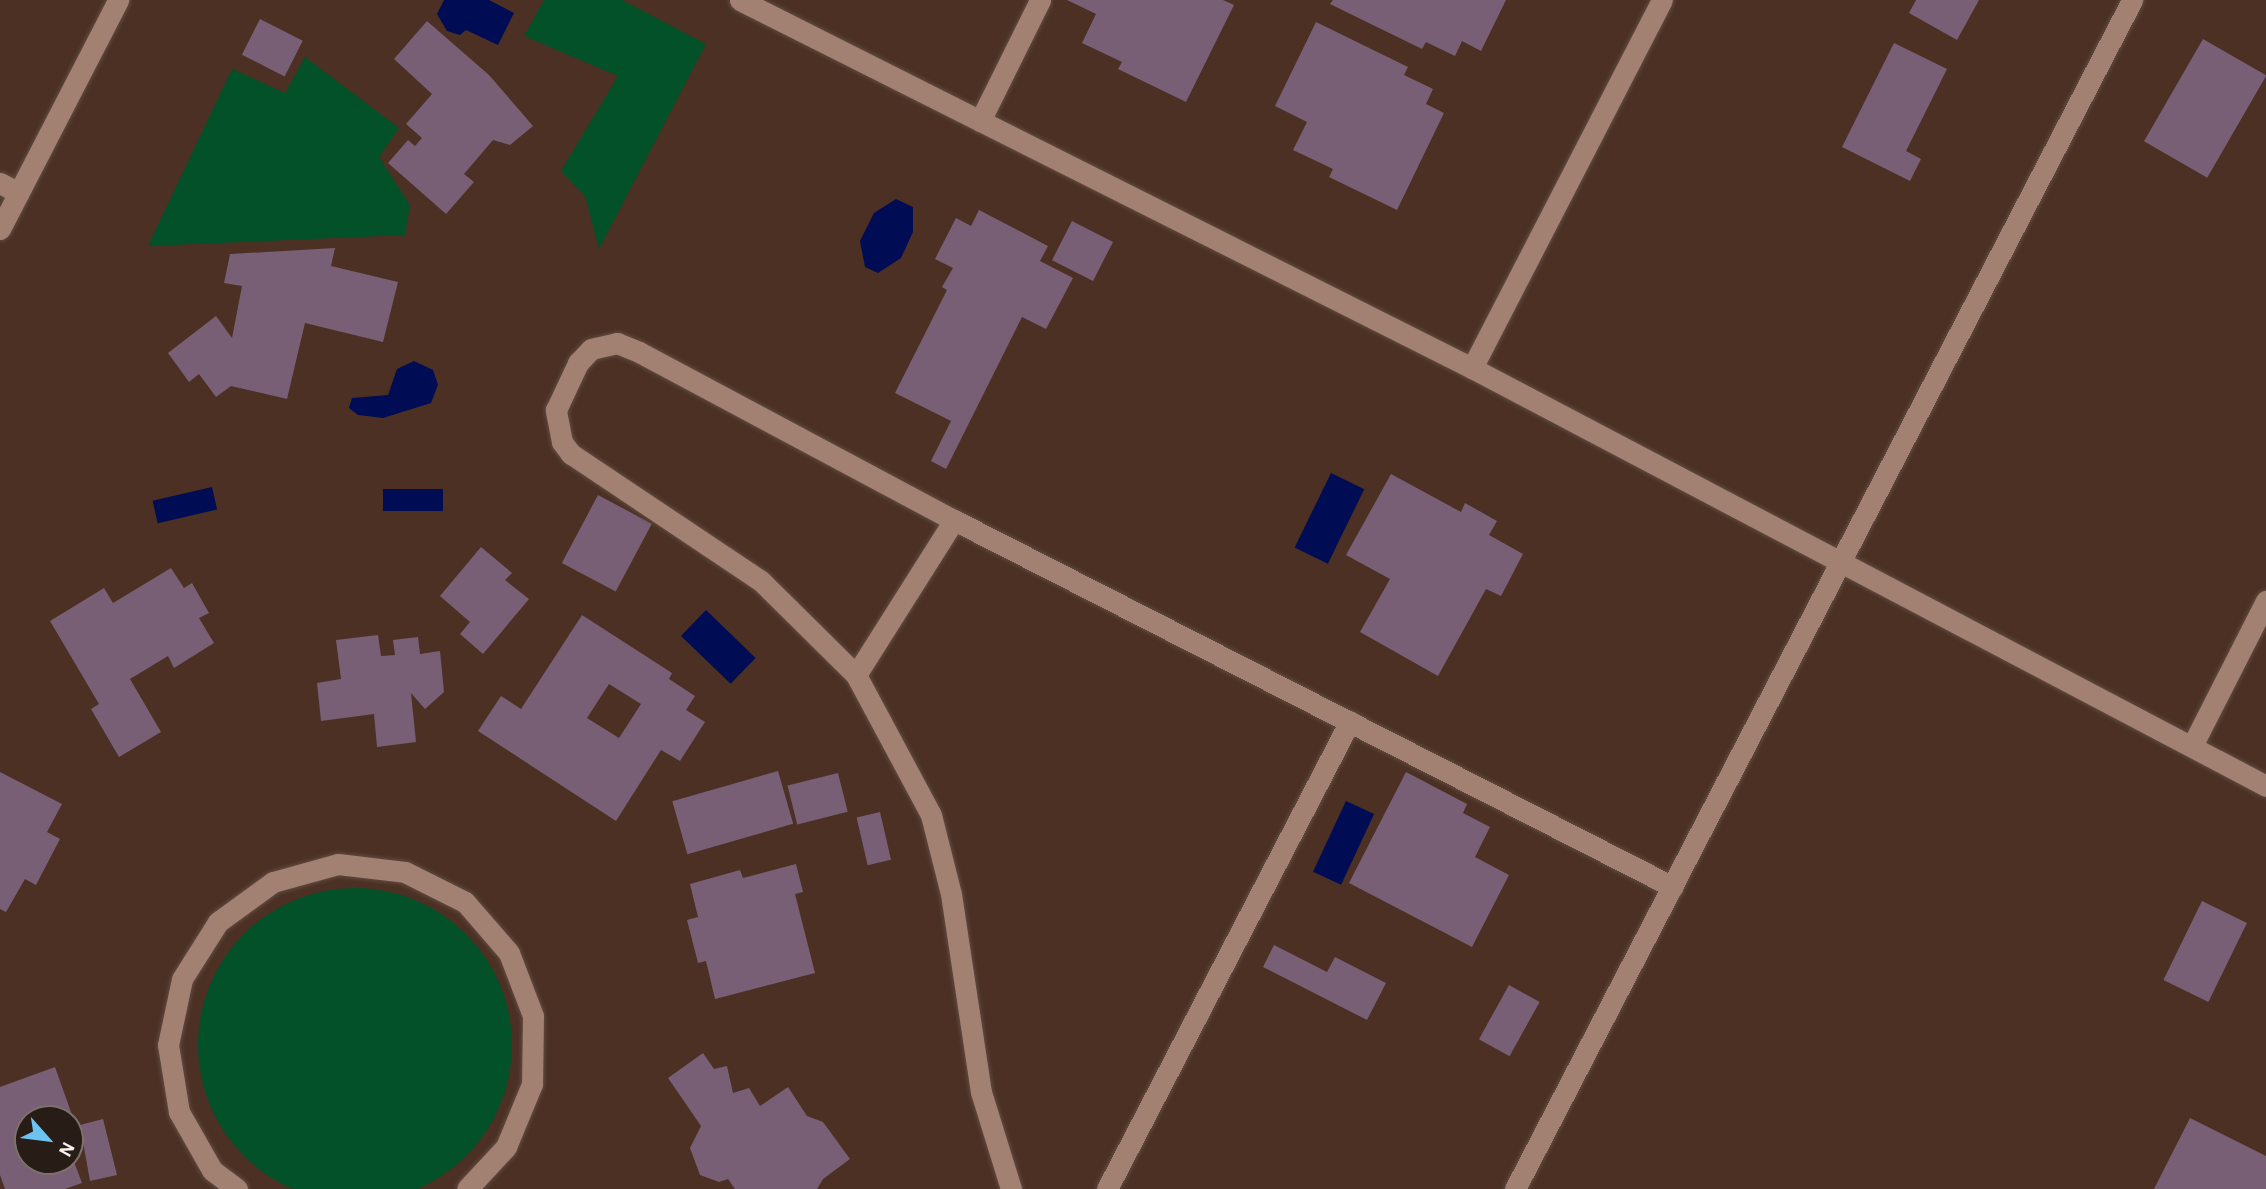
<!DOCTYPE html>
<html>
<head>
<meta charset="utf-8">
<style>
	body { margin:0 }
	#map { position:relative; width:2266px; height:1189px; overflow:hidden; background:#4b3023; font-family:"Alegreya Sans",sans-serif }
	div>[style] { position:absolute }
	.green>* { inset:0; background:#035129 }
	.round { border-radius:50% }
	.water>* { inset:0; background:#000c54; transform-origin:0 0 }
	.building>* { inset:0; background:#785f76; transform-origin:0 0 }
	.roads { filter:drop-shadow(0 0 2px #614b41) drop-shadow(0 0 2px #614b41) }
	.lane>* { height:21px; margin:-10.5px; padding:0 10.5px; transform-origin:10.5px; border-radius:10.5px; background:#a28173 }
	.street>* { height:21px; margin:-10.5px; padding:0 10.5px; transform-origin:10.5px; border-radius:10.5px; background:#a28173 }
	span { translate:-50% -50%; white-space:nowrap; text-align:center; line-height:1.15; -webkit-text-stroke:7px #281c16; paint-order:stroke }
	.north { position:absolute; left:14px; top:1105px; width:70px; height:70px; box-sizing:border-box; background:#281c16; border:2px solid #7d716c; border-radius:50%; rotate:118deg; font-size:19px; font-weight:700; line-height:28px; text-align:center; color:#fdf1ed }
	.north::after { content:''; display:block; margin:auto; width:24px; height:32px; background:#6cc3f2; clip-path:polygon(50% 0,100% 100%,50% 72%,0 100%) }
</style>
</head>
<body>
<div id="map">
	<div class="green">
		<div style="clip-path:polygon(544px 0,622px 0,706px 44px,599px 249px,585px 196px,561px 171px,618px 76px,524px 36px)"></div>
		<div style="clip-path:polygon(305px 57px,399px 128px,379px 157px,410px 205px,405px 235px,148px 246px,232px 69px,285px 93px)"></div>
		<div class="round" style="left:198px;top:888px;width:314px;height:314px"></div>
	</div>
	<div class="water">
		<div style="clip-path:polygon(444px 0,489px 0,514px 13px,498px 45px,466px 30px,460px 35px,447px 31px,437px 14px)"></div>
		<div style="clip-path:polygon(896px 199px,913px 207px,913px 232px,901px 258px,878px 273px,865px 267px,860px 241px,874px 213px)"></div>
		<div style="clip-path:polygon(414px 361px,433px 370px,438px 385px,431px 403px,383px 418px,358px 415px,349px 408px,352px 398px,388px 395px,397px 369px)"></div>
		<div style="left:1331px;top:473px;width:37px;height:83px;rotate:26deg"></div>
		<div style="left:212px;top:487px;width:23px;height:61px;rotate:77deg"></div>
		<div style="left:443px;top:489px;width:22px;height:60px;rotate:90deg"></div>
		<div style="left:706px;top:610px;width:69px;height:36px;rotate:44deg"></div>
		<div style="left:1346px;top:801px;width:31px;height:78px;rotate:25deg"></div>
	</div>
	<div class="building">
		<div style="clip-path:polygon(1067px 0,1223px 0,1234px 5px,1186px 102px,1118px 69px,1122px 62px,1082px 43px,1096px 14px)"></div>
		<div style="clip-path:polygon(1333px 0,1506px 0,1481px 51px,1462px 41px,1455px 56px,1426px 42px,1422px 49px,1330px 4px)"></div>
		<div style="clip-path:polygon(1916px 0,1979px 0,1957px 40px,1909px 13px)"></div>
		<div style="left:260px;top:19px;width:48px;height:40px;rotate:27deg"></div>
		<div style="clip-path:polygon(427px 21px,489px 75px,533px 126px,510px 145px,493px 140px,464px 174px,474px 182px,446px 214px,388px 163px,408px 140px,415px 146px,422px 138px,406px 124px,432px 94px,394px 59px)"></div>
		<div style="clip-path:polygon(1316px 22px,1408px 67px,1404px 75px,1433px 89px,1426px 104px,1444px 113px,1397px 210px,1329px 177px,1333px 169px,1293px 150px,1307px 122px,1275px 106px)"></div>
		<div style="left:2203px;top:39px;width:73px;height:118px;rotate:30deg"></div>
		<div style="clip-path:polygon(1894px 43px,1947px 69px,1906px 151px,1921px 159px,1910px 181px,1842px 147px)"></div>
		<div style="clip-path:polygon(979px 210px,1048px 246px,1040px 261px,1073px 278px,1046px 329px,1022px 317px,946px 469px,931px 461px,951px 421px,895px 393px,947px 290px,942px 287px,953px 268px,935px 259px,956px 218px,971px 226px)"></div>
		<div style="left:1072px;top:221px;width:46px;height:44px;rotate:27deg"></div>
		<div style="clip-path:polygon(335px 248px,331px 266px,398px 282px,383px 342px,305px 323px,287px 399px,231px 386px,216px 397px,199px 374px,189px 382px,168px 353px,216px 316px,232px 338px,242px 286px,224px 283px,230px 254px)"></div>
		<div style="clip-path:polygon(1391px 474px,1461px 512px,1465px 503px,1497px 521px,1489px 535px,1523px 554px,1501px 596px,1486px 589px,1438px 676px,1360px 632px,1390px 579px,1346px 555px)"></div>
		<div style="left:598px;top:495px;width:61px;height:77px;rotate:28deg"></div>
		<div style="clip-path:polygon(481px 547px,512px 573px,505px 580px,529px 599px,483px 654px,460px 634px,470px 622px,440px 596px)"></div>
		<div style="clip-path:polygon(171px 568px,184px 588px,192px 583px,209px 613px,199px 618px,214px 643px,174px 668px,168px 656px,130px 679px,161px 732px,119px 757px,91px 709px,99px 704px,50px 621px,104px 588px,113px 603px)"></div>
		<div style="clip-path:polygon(evenodd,582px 615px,672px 673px,669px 679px,695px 696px,686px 710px,705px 722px,680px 761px,661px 750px,616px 821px,478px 731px,501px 696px,521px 709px,582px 615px,609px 684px,641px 704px,619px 738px,587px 718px,609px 684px)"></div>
		<div style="clip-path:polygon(378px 635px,381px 656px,395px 655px,393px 640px,418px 637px,420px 654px,440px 651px,444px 692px,425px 709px,411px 693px,416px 742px,377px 747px,374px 714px,321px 721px,317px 683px,341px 679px,336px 640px)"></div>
		<div style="left:778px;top:771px;width:55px;height:110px;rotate:74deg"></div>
		<div style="clip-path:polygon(0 772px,62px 804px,47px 832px,60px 839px,36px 885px,25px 879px,6px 912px,0 909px)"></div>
		<div style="clip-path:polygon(1406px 772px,1467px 804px,1463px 813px,1490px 827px,1475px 857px,1509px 875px,1472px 947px,1349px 883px)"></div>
		<div style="left:838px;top:773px;width:40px;height:52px;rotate:76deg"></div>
		<div style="left:880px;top:812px;width:49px;height:24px;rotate:77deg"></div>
		<div style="clip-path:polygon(796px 864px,803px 892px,795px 894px,815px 973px,715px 999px,706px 961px,698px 963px,687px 920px,698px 917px,690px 884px,740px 870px,743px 878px)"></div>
		<div style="left:2202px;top:901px;width:50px;height:88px;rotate:26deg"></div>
		<div style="clip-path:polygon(1274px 945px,1327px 972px,1335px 957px,1386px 983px,1367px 1020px,1263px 967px)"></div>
		<div style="left:1509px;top:985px;width:35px;height:62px;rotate:29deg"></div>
		<div style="clip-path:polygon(703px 1053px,714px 1069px,727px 1066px,733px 1093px,749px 1088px,760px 1106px,788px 1087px,807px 1116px,823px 1122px,850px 1159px,823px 1179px,817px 1189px,735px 1189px,728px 1179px,719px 1182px,700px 1175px,690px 1148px,701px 1126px,668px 1078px)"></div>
		<div style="clip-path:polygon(55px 1067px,71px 1112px,59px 1119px,28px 1119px,28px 1161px,70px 1161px,70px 1151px,82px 1183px,65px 1189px,5px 1189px,0 1175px,0 1087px)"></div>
		<div style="clip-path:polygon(2190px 1118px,2266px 1156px,2266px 1189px,2154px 1189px)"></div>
		<div style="clip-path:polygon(103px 1119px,117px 1175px,90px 1181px,80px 1125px)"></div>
	</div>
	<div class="roads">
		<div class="lane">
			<div style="left:0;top:183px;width:21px;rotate:28deg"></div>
		</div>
		<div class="street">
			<div style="left:740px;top:0;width:819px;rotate:26.69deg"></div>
			<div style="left:1472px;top:368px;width:897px;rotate:27.76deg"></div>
			<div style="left:980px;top:121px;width:135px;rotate:-63.6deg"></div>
			<div style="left:0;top:229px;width:258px;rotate:-62.7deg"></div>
			<div style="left:1472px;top:368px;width:414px;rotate:-62.7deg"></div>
			<div style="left:954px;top:520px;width:183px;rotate:122.3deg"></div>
			<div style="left:856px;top:675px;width:159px;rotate:61.8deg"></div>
			<div style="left:931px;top:815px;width:81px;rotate:75.8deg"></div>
			<div style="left:951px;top:894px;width:200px;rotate:81.4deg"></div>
			<div style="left:981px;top:1092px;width:102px;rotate:72.8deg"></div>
			<div style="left:856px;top:675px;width:134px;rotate:-135.3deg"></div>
			<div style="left:761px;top:581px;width:229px;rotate:-146.2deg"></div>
			<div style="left:571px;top:454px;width:15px;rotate:-127deg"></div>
			<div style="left:562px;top:442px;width:33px;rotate:-101deg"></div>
			<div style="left:556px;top:410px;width:52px;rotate:-64.9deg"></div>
			<div style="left:578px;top:363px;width:19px;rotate:-47deg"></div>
			<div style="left:591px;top:349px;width:27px;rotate:-13deg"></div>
			<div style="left:617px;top:343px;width:24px;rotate:22deg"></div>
			<div style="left:639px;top:352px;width:357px;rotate:28.1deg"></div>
			<div style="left:954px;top:520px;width:807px;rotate:27.04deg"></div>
			<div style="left:2192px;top:746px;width:163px;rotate:-63deg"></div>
			<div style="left:237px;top:1189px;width:31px;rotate:-143deg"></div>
			<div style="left:212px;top:1170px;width:67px;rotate:-119.6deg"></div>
			<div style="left:179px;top:1112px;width:68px;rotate:-99.3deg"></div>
			<div style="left:168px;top:1045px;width:67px;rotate:-78deg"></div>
			<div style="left:182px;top:979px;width:67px;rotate:-57.7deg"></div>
			<div style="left:218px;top:922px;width:68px;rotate:-36deg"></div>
			<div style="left:273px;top:882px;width:67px;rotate:-15.5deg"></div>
			<div style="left:338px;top:864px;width:67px;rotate:6.8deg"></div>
			<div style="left:405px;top:872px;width:67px;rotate:26.6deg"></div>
			<div style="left:465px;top:902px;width:67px;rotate:49.2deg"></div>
			<div style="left:509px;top:953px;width:67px;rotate:69.1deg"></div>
			<div style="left:533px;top:1016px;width:68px;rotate:90.8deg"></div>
			<div style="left:532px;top:1084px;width:68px;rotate:112.4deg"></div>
			<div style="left:506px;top:1147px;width:57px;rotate:132.9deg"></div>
			<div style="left:1107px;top:1189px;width:527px;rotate:-62.56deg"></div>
			<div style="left:1515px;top:1189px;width:1340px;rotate:-62.57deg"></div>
		</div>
	</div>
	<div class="north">N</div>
</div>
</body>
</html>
